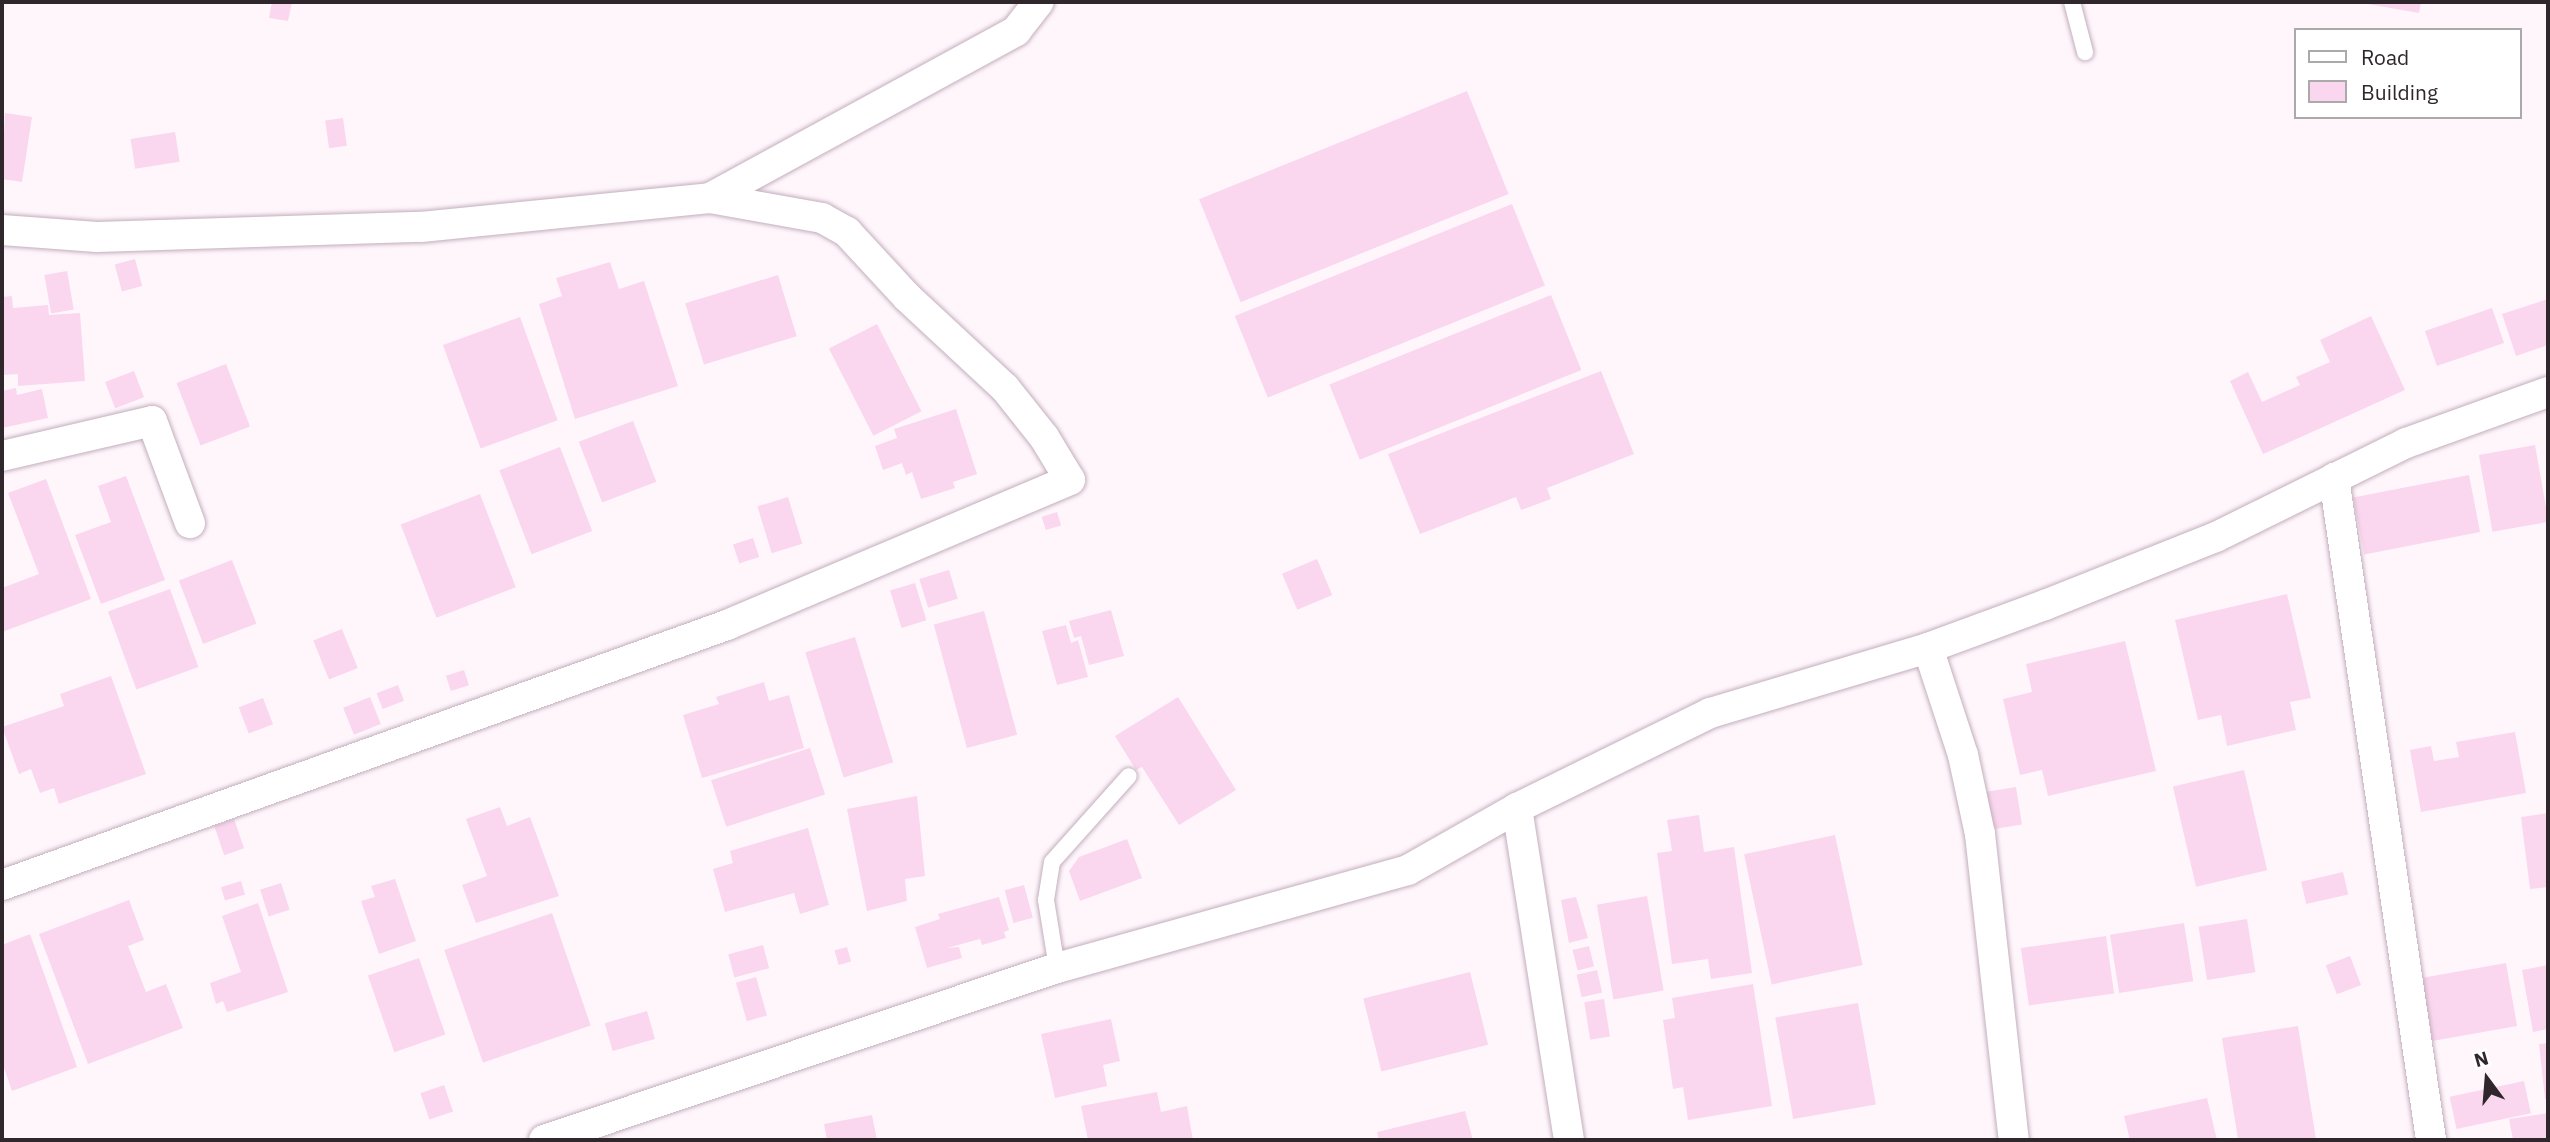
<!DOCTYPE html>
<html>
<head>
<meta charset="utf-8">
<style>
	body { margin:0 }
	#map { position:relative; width:2550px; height:1142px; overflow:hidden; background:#fff6fc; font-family:"IBM Plex Sans",sans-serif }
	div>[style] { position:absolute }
	.building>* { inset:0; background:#fad7ef; transform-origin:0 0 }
	.roads { filter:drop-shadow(0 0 2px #c3aebc) drop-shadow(0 0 2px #c3aebc) }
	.service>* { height:16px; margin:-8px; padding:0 8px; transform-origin:8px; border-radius:8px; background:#fff }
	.minor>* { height:30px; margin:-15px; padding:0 15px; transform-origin:15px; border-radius:15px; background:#fff }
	span { translate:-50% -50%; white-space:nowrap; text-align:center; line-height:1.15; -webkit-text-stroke:7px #fff; paint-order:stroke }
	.frame { position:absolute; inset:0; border:4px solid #2f272c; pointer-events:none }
	.legend { position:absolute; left:2294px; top:28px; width:228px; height:91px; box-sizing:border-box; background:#fff; border:2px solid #aca9ab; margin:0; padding:9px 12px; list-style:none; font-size:21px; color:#2f272c }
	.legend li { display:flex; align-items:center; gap:14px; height:35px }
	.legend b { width:35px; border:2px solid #aca9ab }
	.north { position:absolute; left:2452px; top:1044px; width:70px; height:70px; -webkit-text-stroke:5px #fff; paint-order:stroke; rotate:344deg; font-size:19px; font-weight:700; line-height:28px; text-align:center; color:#2f272c }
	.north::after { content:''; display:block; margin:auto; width:24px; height:32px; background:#2f272c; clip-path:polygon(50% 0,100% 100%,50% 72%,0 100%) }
</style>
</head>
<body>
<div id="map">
	<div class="building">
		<div style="clip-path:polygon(272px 2px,292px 2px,288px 21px,269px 18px)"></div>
		<div style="clip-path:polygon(2356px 2px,2421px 2px,2419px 13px)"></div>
		<div style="left:1467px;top:91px;width:111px;height:289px;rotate:68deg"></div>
		<div style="clip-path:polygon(5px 113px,32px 117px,22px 182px,2px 179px)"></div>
		<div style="left:343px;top:118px;width:28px;height:18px;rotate:82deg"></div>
		<div style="left:175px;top:132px;width:30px;height:45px;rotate:81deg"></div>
		<div style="left:1512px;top:204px;width:88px;height:299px;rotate:68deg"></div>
		<div style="left:135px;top:259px;width:28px;height:21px;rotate:75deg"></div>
		<div style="clip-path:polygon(610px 262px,619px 289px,644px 281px,678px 386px,575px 419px,539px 304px,562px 296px,556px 278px)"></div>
		<div style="left:67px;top:271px;width:39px;height:23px;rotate:80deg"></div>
		<div style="left:778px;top:275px;width:64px;height:97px;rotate:73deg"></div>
		<div style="left:1551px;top:295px;width:81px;height:239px;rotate:68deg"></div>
		<div style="clip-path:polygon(12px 296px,13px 308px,48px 305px,49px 315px,80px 313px,85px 381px,18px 386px,18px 374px,2px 375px,2px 297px)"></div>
		<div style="clip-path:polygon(2548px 299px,2548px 345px,2516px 356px,2502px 314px)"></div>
		<div style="left:2492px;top:308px;width:37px;height:71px;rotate:71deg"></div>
		<div style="clip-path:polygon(2371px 316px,2405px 390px,2263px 454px,2230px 381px,2248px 372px,2262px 402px,2300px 385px,2296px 377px,2330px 362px,2320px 340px)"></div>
		<div style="left:520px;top:317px;width:110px;height:82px;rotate:70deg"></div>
		<div style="left:877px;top:324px;width:98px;height:54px;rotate:63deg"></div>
		<div style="left:226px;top:364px;width:67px;height:53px;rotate:69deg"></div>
		<div style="left:134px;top:371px;width:28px;height:31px;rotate:69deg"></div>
		<div style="clip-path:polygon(1601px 371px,1634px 454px,1547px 488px,1551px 499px,1521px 510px,1516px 497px,1420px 534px,1388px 454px)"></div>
		<div style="clip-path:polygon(16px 388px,17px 395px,42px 389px,48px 418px,2px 428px,2px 391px)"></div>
		<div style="clip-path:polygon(956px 409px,977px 474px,953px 482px,955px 488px,921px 499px,912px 472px,906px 475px,902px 463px,883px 470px,875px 446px,897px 438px,894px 429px)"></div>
		<div style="left:633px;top:421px;width:65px;height:58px;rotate:69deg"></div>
		<div style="left:2535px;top:445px;width:78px;height:57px;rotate:80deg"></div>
		<div style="left:560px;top:447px;width:90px;height:65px;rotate:69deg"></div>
		<div style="left:2469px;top:475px;width:58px;height:118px;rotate:79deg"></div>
		<div style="clip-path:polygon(126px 476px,165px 580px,101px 604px,75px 535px,111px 522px,98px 486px)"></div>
		<div style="clip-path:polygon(46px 479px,91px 599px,2px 632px,2px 588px,39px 574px,8px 493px)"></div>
		<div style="left:480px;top:494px;width:100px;height:85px;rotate:69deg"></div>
		<div style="left:788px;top:497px;width:49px;height:32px;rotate:73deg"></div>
		<div style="left:1057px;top:512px;width:14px;height:16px;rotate:73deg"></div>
		<div style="left:753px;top:538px;width:20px;height:21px;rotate:72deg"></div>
		<div style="left:1317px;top:559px;width:39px;height:38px;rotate:67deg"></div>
		<div style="left:232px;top:560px;width:68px;height:57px;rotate:69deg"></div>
		<div style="left:949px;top:570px;width:30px;height:31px;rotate:73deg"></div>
		<div style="left:915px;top:583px;width:39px;height:26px;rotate:73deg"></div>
		<div style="left:170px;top:589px;width:83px;height:66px;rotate:70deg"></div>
		<div style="clip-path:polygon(2287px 594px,2311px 698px,2290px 702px,2296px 730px,2227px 746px,2221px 715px,2198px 720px,2175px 620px)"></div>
		<div style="clip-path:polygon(1111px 610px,1124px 656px,1089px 665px,1081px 636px,1074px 638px,1069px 621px)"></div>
		<div style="left:984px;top:611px;width:128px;height:52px;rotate:75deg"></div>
		<div style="clip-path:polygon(1066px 625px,1071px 643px,1078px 640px,1088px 677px,1057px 685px,1042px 631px)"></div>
		<div style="left:342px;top:629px;width:42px;height:31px;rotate:68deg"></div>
		<div style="left:855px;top:637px;width:131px;height:52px;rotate:73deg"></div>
		<div style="clip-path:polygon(2125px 641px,2156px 771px,2048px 796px,2042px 770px,2020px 775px,2003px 699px,2032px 692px,2026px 664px)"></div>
		<div style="left:464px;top:670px;width:16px;height:19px;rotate:72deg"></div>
		<div style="clip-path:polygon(111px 676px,146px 774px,59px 804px,54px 788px,40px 793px,31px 769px,19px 774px,2px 727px,64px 706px,60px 694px)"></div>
		<div style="clip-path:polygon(764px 682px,769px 701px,789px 695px,804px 748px,702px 778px,683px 715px,719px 704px,716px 697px)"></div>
		<div style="left:398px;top:685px;width:17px;height:23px;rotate:69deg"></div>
		<div style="left:370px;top:697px;width:29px;height:29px;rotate:68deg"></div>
		<div style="clip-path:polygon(1178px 697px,1236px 790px,1179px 825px,1142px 767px,1136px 770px,1115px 736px)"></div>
		<div style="left:263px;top:698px;width:28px;height:26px;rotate:69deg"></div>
		<div style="clip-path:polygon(2515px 732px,2526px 793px,2421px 812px,2410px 750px,2431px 746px,2434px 761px,2459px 757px,2456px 742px)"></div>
		<div style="left:810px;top:748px;width:49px;height:104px;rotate:72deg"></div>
		<div style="left:2244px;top:770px;width:103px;height:73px;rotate:77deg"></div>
		<div style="left:2016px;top:787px;width:38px;height:36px;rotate:81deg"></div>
		<div style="clip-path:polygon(917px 796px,925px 876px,905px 879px,907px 901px,867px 911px,847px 809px)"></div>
		<div style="clip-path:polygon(500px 807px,507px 826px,530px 817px,559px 896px,476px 923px,462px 885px,487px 876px,466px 819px)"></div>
		<div style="clip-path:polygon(2548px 813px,2548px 887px,2530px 889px,2521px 817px)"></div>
		<div style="clip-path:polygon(1699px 815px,1704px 852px,1734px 847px,1752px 973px,1711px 979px,1708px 959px,1672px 964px,1657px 853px,1672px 851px,1667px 820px)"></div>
		<div style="left:234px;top:819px;width:31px;height:21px;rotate:71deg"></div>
		<div style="clip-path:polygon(808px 828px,829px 905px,800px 914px,794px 893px,725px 912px,713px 869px,733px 863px,730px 851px)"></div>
		<div style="left:1835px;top:835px;width:133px;height:93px;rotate:78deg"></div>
		<div style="clip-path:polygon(1127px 839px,1142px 878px,1080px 901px,1069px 871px,1079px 857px)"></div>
		<div style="left:2343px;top:872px;width:23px;height:43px;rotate:77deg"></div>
		<div style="clip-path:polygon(395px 879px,416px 941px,379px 954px,361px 901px,375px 897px,371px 886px)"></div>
		<div style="left:241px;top:881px;width:14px;height:21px;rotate:73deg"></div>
		<div style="left:281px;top:883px;width:28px;height:22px;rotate:72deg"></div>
		<div style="left:1024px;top:885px;width:34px;height:20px;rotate:75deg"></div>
		<div style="left:1647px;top:896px;width:96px;height:51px;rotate:80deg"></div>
		<div style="clip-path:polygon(999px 897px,1009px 930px,1004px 932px,1006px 938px,982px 945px,980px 939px,947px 948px,959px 947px,962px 958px,927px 968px,915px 927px,940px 919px,938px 914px)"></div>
		<div style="clip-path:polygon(1576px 897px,1588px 938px,1569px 943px,1561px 900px)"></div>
		<div style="clip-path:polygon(129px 900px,144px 940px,128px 946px,146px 992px,166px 984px,183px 1028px,88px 1064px,39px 934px)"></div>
		<div style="clip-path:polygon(258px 903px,288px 992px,227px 1012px,223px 1001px,216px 1004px,210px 983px,241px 972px,222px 916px)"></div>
		<div style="left:552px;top:913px;width:119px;height:114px;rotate:71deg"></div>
		<div style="left:2247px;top:919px;width:54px;height:49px;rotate:81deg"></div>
		<div style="left:2184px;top:923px;width:59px;height:75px;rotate:81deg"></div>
		<div style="clip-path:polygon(30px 934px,77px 1067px,12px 1091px,2px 1062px,2px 945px)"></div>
		<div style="left:2106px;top:936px;width:58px;height:86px;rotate:82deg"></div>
		<div style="left:763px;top:945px;width:24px;height:36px;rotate:75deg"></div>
		<div style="left:1589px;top:946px;width:21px;height:17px;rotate:76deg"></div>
		<div style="left:847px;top:947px;width:15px;height:13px;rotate:74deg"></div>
		<div style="left:2350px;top:956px;width:31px;height:26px;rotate:69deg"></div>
		<div style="left:419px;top:958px;width:81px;height:54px;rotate:71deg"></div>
		<div style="left:2506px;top:963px;width:64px;height:86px;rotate:80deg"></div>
		<div style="clip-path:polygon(2548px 965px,2548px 1029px,2533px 1032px,2522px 970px)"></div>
		<div style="left:1597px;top:970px;width:23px;height:21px;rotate:77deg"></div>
		<div style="left:1470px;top:972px;width:75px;height:110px;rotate:76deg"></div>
		<div style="left:756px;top:977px;width:40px;height:21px;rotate:74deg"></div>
		<div style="clip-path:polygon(1753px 984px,1772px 1106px,1688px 1120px,1683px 1087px,1673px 1089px,1663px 1020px,1675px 1018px,1672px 998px)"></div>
		<div style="left:1604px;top:999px;width:38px;height:20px;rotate:81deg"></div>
		<div style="left:1858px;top:1003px;width:103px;height:84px;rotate:80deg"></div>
		<div style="left:647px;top:1011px;width:29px;height:44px;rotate:74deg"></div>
		<div style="clip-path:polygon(1111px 1019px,1120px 1061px,1103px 1065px,1107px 1086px,1055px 1098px,1041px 1034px)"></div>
		<div style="left:2298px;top:1026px;width:115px;height:77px;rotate:81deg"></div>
		<div style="clip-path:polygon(2548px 1043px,2548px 1099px,2545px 1099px,2539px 1044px)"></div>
		<div style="left:2524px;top:1081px;width:33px;height:76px;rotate:78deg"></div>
		<div style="left:444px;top:1085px;width:28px;height:25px;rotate:71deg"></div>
		<div style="clip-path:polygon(1157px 1092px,1161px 1112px,1187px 1106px,1193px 1140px,1088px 1140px,1081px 1106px)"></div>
		<div style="clip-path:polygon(2207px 1098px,2217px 1140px,2130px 1140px,2124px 1116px)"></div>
		<div style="clip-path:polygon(1465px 1111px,1473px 1140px,1379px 1140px,1377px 1132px)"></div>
		<div style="clip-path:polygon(2548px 1113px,2548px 1140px,2513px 1140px,2509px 1119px)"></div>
		<div style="clip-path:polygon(872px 1115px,877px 1140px,827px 1140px,824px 1124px)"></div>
	</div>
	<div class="roads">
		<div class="service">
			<div style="left:2072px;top:2px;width:52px;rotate:75.4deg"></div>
			<div style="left:1057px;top:968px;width:69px;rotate:-99.2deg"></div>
			<div style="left:1046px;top:900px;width:38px;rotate:-81deg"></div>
			<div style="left:1052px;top:862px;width:115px;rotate:-48.2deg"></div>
		</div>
		<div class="minor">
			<div style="left:710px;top:198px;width:349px;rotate:-28.6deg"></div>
			<div style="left:1016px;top:31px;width:37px;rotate:-52deg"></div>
			<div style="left:2px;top:230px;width:95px;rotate:4.2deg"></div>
			<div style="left:97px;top:237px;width:324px;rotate:-1.8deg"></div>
			<div style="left:421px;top:227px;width:290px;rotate:-5.7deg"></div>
			<div style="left:710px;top:198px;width:114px;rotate:10.1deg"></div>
			<div style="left:822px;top:218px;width:29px;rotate:29deg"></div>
			<div style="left:847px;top:232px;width:88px;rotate:47.3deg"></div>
			<div style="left:907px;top:297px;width:134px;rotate:42.9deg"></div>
			<div style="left:1005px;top:388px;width:63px;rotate:51.5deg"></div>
			<div style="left:1044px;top:437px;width:50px;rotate:58.8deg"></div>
			<div style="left:1070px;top:480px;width:372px;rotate:157.1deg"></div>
			<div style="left:727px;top:625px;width:770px;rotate:160.27deg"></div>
			<div style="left:2px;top:456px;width:154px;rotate:-13.1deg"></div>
			<div style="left:152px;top:421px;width:109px;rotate:69.6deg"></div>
			<div style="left:2334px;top:478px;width:669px;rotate:81.66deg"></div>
			<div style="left:1928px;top:648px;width:113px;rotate:71.9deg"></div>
			<div style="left:1963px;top:755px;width:81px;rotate:77.9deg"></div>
			<div style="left:1980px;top:834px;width:308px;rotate:83.7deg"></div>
			<div style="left:1517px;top:808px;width:336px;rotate:81.1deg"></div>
			<div style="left:544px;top:1140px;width:541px;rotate:-18.54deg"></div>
			<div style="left:1057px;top:968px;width:364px;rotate:-15.6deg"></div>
			<div style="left:1408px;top:870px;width:125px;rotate:-29.6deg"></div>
			<div style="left:1517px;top:808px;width:215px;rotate:-26.2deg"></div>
			<div style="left:1710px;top:713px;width:227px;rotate:-16.6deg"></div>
			<div style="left:1928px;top:648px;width:125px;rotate:-20.2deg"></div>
			<div style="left:2045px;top:605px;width:184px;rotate:-21.7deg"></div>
			<div style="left:2216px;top:537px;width:212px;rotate:-26.3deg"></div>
			<div style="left:2406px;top:443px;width:151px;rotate:-19.8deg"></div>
		</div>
	</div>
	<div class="frame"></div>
	<ul class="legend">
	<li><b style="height:9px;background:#fff"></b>Road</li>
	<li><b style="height:19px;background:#fad7ef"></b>Building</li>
	</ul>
	<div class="north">N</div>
</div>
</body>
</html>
